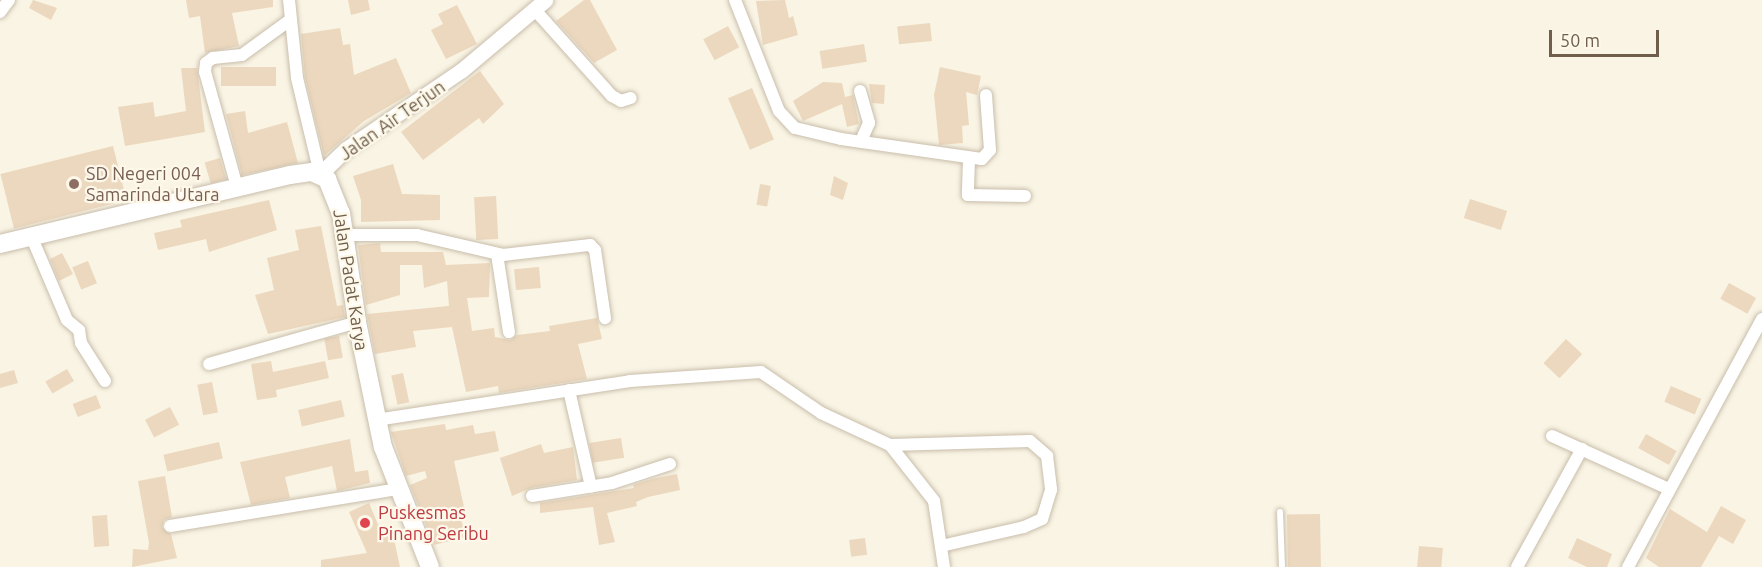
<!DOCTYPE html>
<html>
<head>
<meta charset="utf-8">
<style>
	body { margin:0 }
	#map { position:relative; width:1762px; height:567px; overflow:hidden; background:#f9f4e4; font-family:Ubuntu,sans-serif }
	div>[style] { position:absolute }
	.building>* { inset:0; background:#ecd8be; transform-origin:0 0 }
	.roads { filter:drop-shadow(0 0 2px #c9bdab) drop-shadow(0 0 2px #c9bdab) }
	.service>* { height:6px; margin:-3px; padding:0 3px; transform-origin:3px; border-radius:3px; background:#fff }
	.minor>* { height:12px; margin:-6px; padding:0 6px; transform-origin:6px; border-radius:6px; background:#fff }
	.tertiary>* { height:15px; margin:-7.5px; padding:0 7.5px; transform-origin:7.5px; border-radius:7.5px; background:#fff }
	.secondary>* { height:18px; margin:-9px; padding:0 9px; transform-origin:9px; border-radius:9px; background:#fff }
	.dots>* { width:16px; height:16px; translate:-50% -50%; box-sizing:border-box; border:3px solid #fdf8e9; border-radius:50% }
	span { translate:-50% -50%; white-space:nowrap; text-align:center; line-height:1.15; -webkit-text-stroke:4.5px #fdf8e9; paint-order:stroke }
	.street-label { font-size:18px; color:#6f5e4c }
	.education-label { font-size:18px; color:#785e54 }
	.left { translate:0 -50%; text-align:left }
	.health-label { font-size:18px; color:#be3a42 }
	.scale { position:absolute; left:1549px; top:30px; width:110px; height:27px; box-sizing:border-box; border:3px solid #6f5e4c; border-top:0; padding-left:8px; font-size:18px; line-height:21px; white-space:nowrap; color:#6f5e4c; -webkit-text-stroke:4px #fdf8e9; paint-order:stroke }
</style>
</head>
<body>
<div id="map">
	<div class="building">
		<div style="clip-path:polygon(33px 0,57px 8px,51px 20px,29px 8px)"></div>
		<div style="clip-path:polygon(186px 0,273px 0,273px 7px,232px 13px,239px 46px,205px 53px,200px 16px,189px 18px)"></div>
		<div style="clip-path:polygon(348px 0,368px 0,370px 10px,351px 15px)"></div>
		<div style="clip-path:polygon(584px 0,590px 0,617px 50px,594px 63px,556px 21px)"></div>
		<div style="clip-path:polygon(785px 0,789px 18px,793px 16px,798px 35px,763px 45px,756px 1px)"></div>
		<div style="clip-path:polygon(457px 5px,477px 44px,446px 59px,431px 30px,443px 24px,438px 14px)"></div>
		<div style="left:930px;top:23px;width:18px;height:33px;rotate:84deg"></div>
		<div style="left:728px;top:26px;width:24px;height:28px;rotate:62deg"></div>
		<div style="clip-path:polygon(340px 28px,343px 45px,350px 44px,354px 75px,396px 58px,411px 93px,364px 121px,324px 156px,305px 77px,301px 34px)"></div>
		<div style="left:864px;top:44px;width:18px;height:45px;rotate:81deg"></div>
		<div style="left:276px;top:67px;width:19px;height:55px;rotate:90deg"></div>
		<div style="clip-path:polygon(940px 67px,981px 76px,977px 95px,966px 92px,969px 125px,962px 126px,963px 143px,939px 145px,934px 95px)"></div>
		<div style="clip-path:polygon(181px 68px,197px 68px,205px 132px,125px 146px,118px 107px,153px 102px,155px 117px,186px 111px)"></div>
		<div style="clip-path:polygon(480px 71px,504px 104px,483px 124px,479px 118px,423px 160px,401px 132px)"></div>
		<div style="clip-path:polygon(823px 82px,842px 83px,845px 97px,853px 95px,859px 124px,847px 127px,842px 104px,803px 121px,793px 101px)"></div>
		<div style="clip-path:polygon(869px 84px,885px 85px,884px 104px,872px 103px)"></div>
		<div style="left:752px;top:88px;width:56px;height:26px;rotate:67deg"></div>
		<div style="clip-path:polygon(245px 111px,248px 133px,287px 122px,298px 163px,242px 175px,226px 114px)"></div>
		<div style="left:113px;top:146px;width:56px;height:116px;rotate:76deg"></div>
		<div style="left:220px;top:158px;width:22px;height:16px;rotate:74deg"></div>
		<div style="clip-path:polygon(393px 164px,402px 194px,440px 195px,440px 220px,361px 222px,361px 200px,353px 176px)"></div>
		<div style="clip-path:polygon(834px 176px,848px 183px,843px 200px,830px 195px)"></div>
		<div style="left:760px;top:184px;width:11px;height:21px;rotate:10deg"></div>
		<div style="left:496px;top:196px;width:43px;height:22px;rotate:87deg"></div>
		<div style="left:1470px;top:199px;width:39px;height:20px;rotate:18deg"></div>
		<div style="clip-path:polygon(269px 200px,277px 230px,209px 252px,206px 239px,158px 250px,154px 233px,182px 227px,180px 220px)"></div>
		<div style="clip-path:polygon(321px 226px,337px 306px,343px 305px,345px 317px,268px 334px,255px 295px,274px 290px,267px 258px,299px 250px,295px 230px)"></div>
		<div style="clip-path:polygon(380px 243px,381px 252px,443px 252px,446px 265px,490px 263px,489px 297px,467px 298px,472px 331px,494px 328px,495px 337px,510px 340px,517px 335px,550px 331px,549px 326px,597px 318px,602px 339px,578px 344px,587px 379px,499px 393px,498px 386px,466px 392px,452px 327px,413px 331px,416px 347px,375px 354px,367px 314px,449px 306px,447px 281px,424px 288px,422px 265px,400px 265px,400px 295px,366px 305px,358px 245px)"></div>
		<div style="clip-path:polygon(62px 253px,73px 274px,59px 281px,50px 259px)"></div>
		<div style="left:88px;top:261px;width:24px;height:17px;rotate:68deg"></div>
		<div style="left:539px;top:267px;width:21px;height:25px;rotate:85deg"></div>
		<div style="left:1729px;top:283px;width:31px;height:18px;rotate:29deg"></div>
		<div style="left:339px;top:336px;width:22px;height:15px;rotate:80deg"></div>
		<div style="left:1566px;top:339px;width:22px;height:33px;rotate:43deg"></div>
		<div style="clip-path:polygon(271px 361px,273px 372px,325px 361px,329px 378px,276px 390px,277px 397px,257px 400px,251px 364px)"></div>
		<div style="left:67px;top:369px;width:14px;height:25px;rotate:60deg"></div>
		<div style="clip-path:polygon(14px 370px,18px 383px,0 388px,0 374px)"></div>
		<div style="left:403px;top:373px;width:30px;height:12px;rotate:78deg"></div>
		<div style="left:212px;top:382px;width:31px;height:15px;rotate:79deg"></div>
		<div style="left:1671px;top:386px;width:33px;height:17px;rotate:23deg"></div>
		<div style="left:96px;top:395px;width:14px;height:25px;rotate:69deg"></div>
		<div style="left:341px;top:400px;width:17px;height:44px;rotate:77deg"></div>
		<div style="left:170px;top:407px;width:20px;height:28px;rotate:63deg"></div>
		<div style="clip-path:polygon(445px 424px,446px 430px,473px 425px,475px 434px,495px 431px,499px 451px,454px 461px,464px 507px,458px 508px,466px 537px,434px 545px,410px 485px,427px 478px,425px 471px,406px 476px,391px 432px)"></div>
		<div style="left:1646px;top:434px;width:35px;height:16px;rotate:29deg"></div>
		<div style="left:621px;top:438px;width:20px;height:32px;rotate:81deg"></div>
		<div style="clip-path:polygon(350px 439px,355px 472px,368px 470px,370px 483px,337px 491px,332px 466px,285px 477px,290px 498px,251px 505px,240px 462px)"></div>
		<div style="left:219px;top:442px;width:17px;height:57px;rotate:77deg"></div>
		<div style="clip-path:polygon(541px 444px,544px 453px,573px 447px,577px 480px,531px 488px,512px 496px,500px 458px)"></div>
		<div style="clip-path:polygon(677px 474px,680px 490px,648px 497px,636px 502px,637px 506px,607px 513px,615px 542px,599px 545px,593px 507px,540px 513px,540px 503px,634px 488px,633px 485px,652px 479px)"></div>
		<div style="clip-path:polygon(165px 476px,172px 517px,164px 520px,162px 527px,171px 534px,177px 558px,132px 567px,133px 549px,148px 550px,149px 543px,138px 481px)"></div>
		<div style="clip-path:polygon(369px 503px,382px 534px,392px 530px,400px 567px,321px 567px,321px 560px,367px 553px,349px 512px)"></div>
		<div style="clip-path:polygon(1721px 506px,1746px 520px,1733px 544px,1719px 536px,1701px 567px,1659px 567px,1646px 558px,1670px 509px,1707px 532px)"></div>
		<div style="left:1320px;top:514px;width:53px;height:33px;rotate:89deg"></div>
		<div style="left:107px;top:515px;width:31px;height:15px;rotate:86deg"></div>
		<div style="left:865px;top:538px;width:17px;height:16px;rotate:83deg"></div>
		<div style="clip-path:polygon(1577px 538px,1612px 554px,1607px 567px,1587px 567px,1568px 558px)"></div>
		<div style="left:1419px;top:546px;width:24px;height:21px;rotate:5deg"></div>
	</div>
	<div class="roads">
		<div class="service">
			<div style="left:1280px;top:512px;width:55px;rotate:87.9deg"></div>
		</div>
		<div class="minor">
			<div style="left:289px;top:0;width:78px;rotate:84.1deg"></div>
			<div style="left:297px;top:78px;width:99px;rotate:76.5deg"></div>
			<div style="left:735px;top:0;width:119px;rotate:68.4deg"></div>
			<div style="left:779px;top:111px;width:23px;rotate:47deg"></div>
			<div style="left:795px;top:128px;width:47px;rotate:13.4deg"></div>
			<div style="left:841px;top:139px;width:142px;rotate:8.1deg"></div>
			<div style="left:982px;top:159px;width:12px;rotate:-48deg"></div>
			<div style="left:990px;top:150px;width:55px;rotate:-94.2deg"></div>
			<div style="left:535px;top:10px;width:115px;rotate:48.2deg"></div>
			<div style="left:612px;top:96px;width:10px;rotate:29deg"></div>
			<div style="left:621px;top:101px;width:10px;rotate:-17deg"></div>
			<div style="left:0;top:12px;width:15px;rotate:-53deg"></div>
			<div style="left:860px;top:91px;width:33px;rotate:74deg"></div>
			<div style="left:869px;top:123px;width:20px;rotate:114deg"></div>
			<div style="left:969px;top:160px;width:35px;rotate:92deg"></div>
			<div style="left:968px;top:195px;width:57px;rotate:1deg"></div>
			<div style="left:237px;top:187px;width:119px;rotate:-105.5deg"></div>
			<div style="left:205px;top:72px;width:9px;rotate:-84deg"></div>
			<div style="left:206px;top:63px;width:9px;rotate:-36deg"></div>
			<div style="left:213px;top:58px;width:29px;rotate:-6deg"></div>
			<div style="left:242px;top:55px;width:59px;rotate:-36.1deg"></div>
			<div style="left:345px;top:235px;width:72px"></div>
			<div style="left:417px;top:235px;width:88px;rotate:13.1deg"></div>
			<div style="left:503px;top:255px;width:88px;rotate:-6.6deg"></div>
			<div style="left:590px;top:245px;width:7px;rotate:45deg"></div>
			<div style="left:595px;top:250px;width:69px;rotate:81.6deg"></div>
			<div style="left:32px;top:238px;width:89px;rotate:66.9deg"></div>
			<div style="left:67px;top:320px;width:16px;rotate:40deg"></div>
			<div style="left:79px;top:330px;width:13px;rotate:81deg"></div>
			<div style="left:81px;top:343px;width:45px;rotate:57.7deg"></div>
			<div style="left:497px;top:254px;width:79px;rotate:81.3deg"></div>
			<div style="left:209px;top:364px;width:154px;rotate:-15.8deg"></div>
			<div style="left:569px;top:390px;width:99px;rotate:77.2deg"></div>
			<div style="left:376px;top:420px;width:257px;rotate:-8.7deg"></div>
			<div style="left:630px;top:381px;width:131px;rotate:-3.9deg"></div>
			<div style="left:761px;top:372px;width:73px;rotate:34.3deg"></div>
			<div style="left:821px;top:413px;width:76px;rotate:24.9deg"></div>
			<div style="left:890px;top:445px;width:71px;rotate:51.8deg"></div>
			<div style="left:934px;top:501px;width:67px;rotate:81.4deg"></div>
			<div style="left:1552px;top:436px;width:128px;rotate:24.4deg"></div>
			<div style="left:890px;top:445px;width:140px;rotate:-1.6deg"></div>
			<div style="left:1030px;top:441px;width:23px;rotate:41deg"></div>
			<div style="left:1047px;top:456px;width:34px;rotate:83deg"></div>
			<div style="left:1051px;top:490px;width:30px;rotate:107deg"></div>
			<div style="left:1042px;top:519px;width:20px;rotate:156deg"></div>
			<div style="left:1024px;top:527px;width:85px;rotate:167.1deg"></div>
			<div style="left:532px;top:496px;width:81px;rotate:-9.2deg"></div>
			<div style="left:612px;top:483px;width:61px;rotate:-18.1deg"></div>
			<div style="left:170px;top:526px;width:232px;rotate:-9.2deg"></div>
			<div style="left:1517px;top:567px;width:135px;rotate:-61.2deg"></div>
			<div style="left:1628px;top:567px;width:282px;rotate:-61.6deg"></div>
		</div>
		<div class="tertiary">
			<div style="left:320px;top:174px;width:36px;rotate:-44deg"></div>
			<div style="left:346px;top:149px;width:140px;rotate:-34.3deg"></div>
			<div style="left:462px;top:70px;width:109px;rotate:-40.1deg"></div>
		</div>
		<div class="secondary">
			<div style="left:0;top:244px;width:298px;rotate:-13.4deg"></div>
			<div style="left:290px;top:175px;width:22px;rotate:-8deg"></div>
			<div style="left:312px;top:172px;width:17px;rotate:25deg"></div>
			<div style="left:327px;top:179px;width:37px;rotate:68deg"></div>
			<div style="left:341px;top:213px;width:110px;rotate:81.6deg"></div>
			<div style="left:357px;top:322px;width:128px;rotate:78.3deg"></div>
			<div style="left:383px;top:447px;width:129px;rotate:68.6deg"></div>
		</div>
	</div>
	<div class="dots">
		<div style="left:74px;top:184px;background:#8d6e63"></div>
		<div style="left:365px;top:523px;background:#e0444e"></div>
	</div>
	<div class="street-label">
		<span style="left:392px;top:120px;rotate:-35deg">Jalan Air Terjun</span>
		<span style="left:351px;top:280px;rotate:81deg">Jalan Padat Karya</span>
	</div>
	<div class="education-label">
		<span class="left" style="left:86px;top:184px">SD Negeri 004<br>Samarinda Utara</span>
	</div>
	<div class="health-label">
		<span class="left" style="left:378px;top:523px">Puskesmas<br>Pinang Seribu</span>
	</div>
	<div class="scale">50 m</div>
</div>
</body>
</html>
